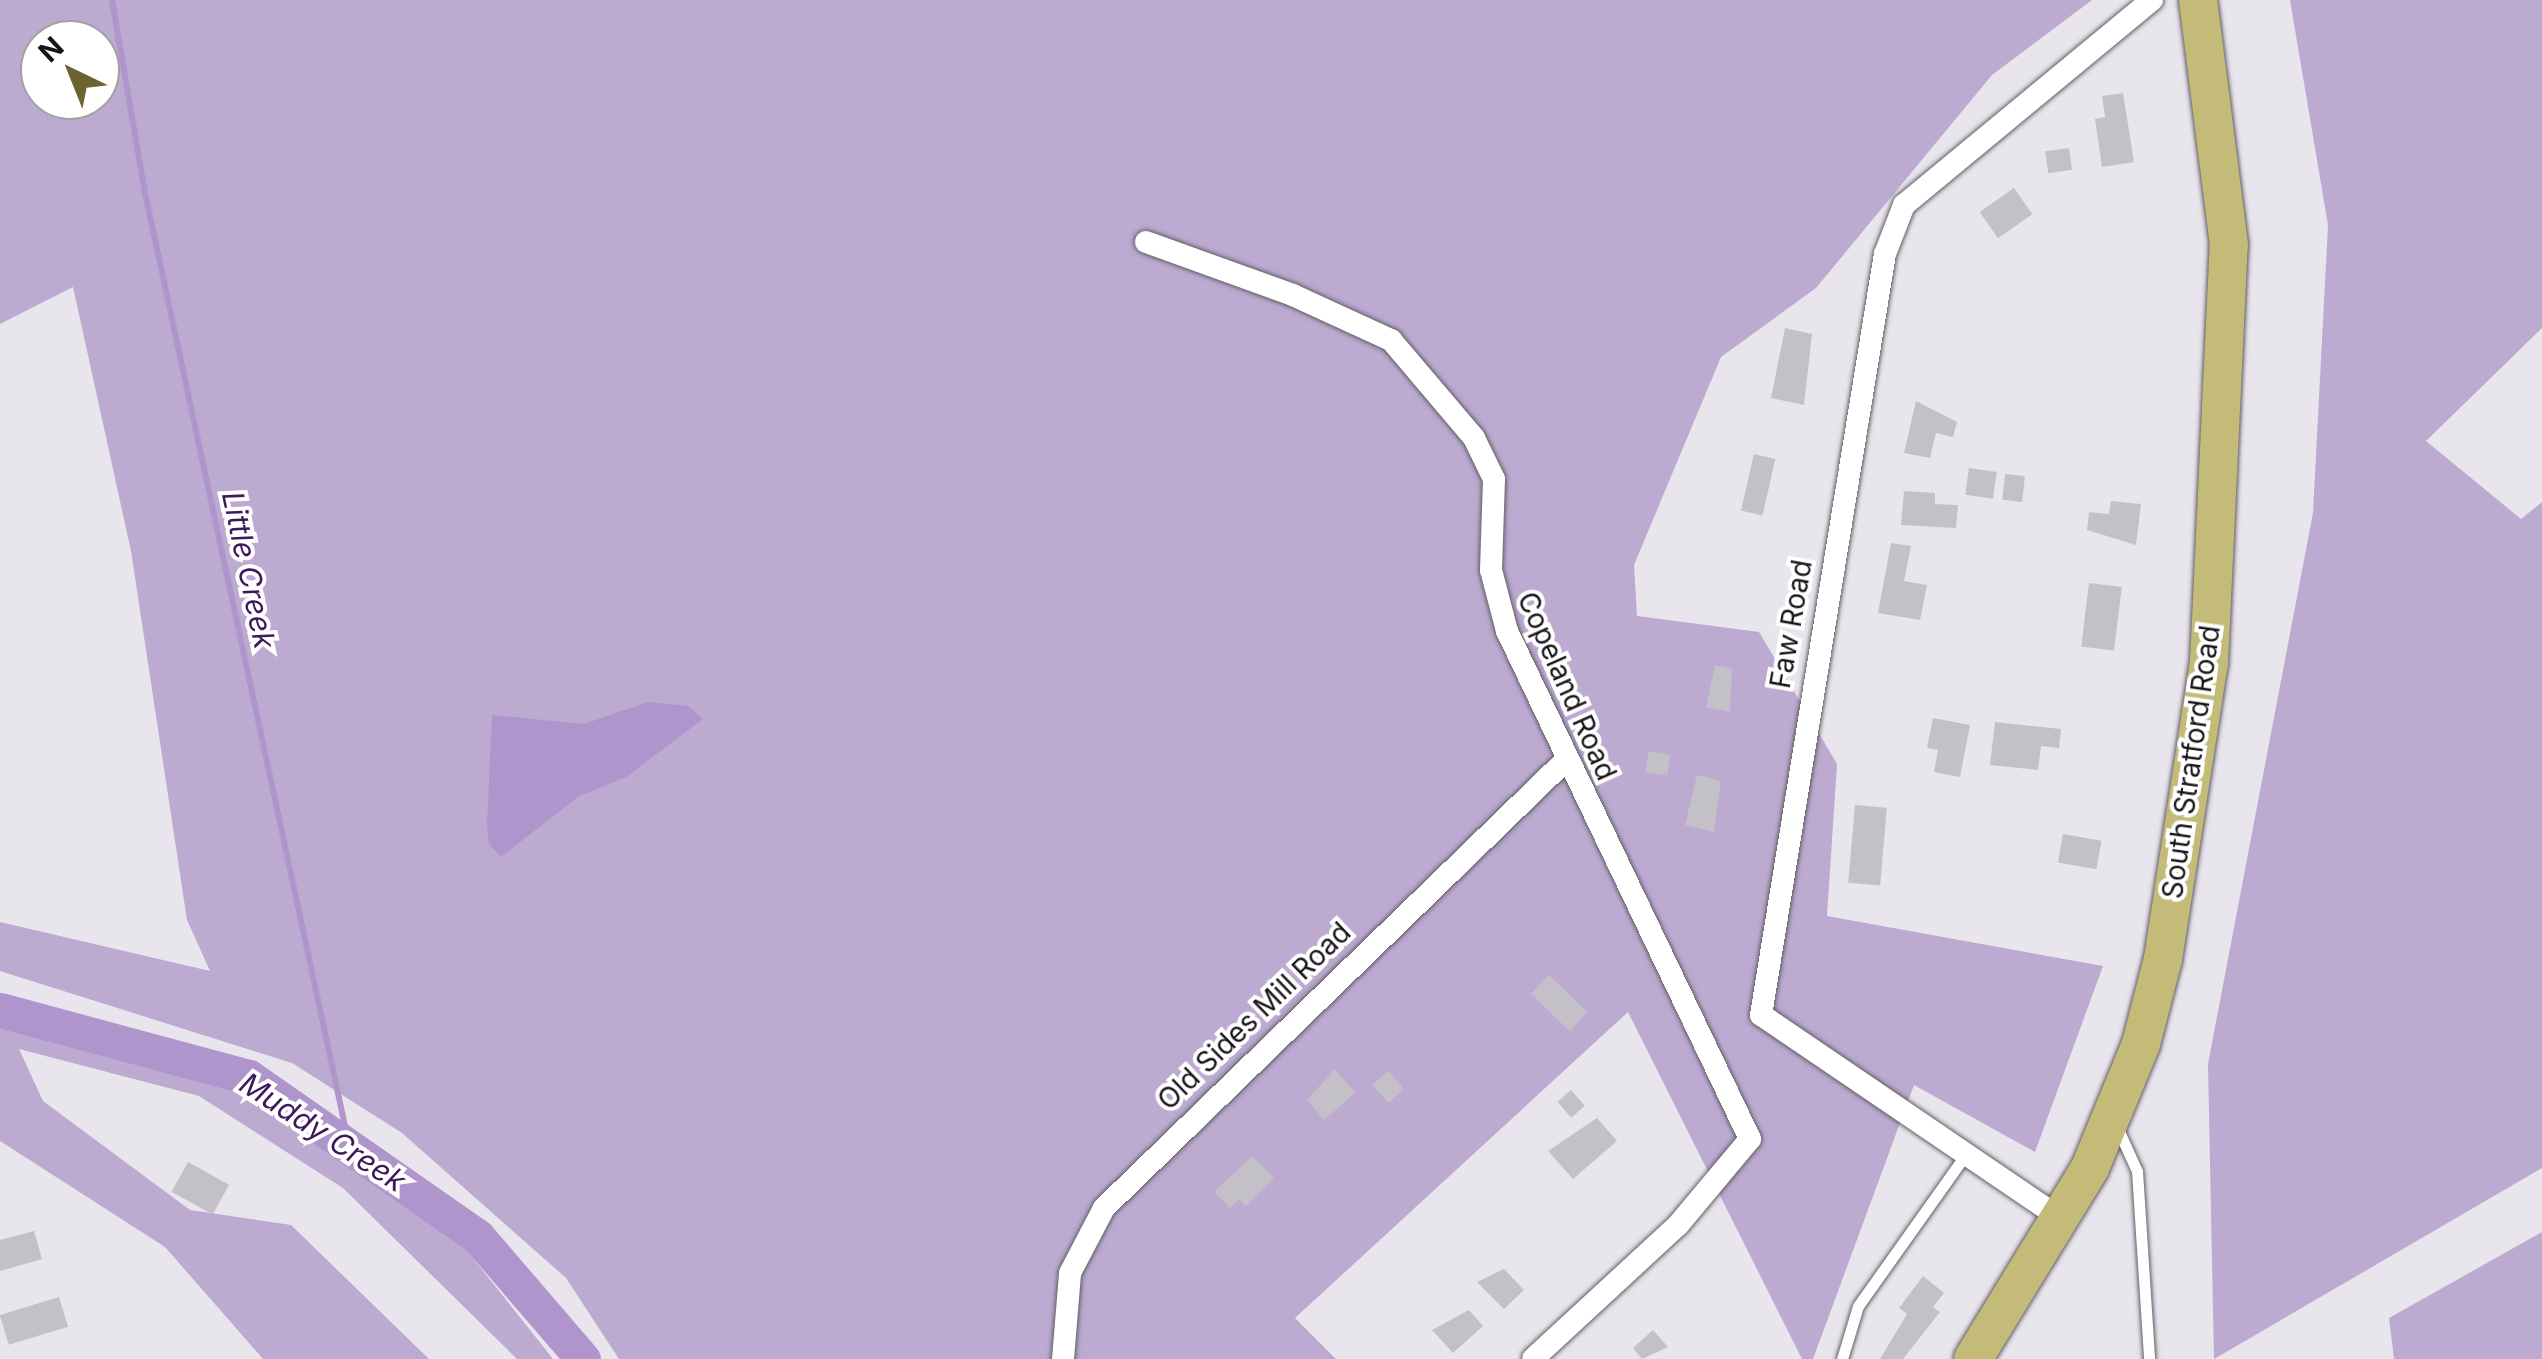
<!DOCTYPE html>
<html>
<head>
<meta charset="utf-8">
<style>
	body { margin:0 }
	#map { position:relative; width:2542px; height:1359px; overflow:hidden; background:#e8e5ed; font-family:Inter,sans-serif }
	div>[style] { position:absolute }
	.green>* { inset:0; background:#bcaad1 }
	.water>* { inset:0; background:#b095cd }
	.stream>* { height:6px; margin:-3px; padding:0 3px; transform-origin:3px; border-radius:3px; background:#b095cd }
	.river>* { height:35px; margin:-17.5px; padding:0 17.5px; transform-origin:17.5px; border-radius:17.5px; background:#b095cd }
	.building>* { inset:0; background:#c4c0c8; transform-origin:0 0 }
	.roads { filter:drop-shadow(0 0 2px #615e65) drop-shadow(0 0 2px #615e65) }
	.lane>* { height:11px; margin:-5.5px; padding:0 5.5px; transform-origin:5.5px; border-radius:5.5px; background:#fff }
	.street>* { height:22px; margin:-11px; padding:0 11px; transform-origin:11px; border-radius:11px; background:#fff }
	.primary>* { height:38px; margin:-19px; padding:0 19px; transform-origin:19px; border-radius:19px; background:#c5bb79 }
	span { translate:-50% -50%; white-space:nowrap; text-align:center; line-height:1.15; -webkit-text-stroke:8px #fff; paint-order:stroke }
	.street-label { font-size:28px; color:#171518 }
	.water-label { font-size:30px; color:#3d185b; font-style:italic }
	.north { position:absolute; left:20px; top:20px; width:100px; height:100px; box-sizing:border-box; background:#fff; border:2px solid #a2a1a3; border-radius:50%; rotate:317deg; font-size:28px; font-weight:700; line-height:40px; text-align:center; color:#171518 }
	.north::after { content:''; display:block; margin:auto; width:35px; height:45px; background:#6c6330; clip-path:polygon(50% 0,100% 100%,50% 72%,0 100%) }
</style>
</head>
<body>
<div id="map">
	<div class="green">
		<div style="clip-path:polygon(evenodd,0 0,2092px 0,1992px 75px,1816px 288px,1721px 357px,1634px 565px,1637px 616px,1759px 632px,1837px 764px,1827px 916px,2103px 966px,2035px 1152px,1914px 1085px,1813px 1359px,1802px 1359px,1628px 1012px,1295px 1318px,1336px 1359px,619px 1359px,566px 1278px,402px 1133px,292px 1063px,0 971px,0 922px,210px 971px,187px 920px,131px 551px,73px 287px,0 324px,0 0,40px 40px,100px 40px,100px 100px,40px 100px,40px 40px)"></div>
		<div style="clip-path:polygon(2290px 0,2542px 0,2542px 328px,2426px 441px,2521px 519px,2542px 502px,2542px 1168px,2214px 1359px,2208px 1064px,2313px 513px,2328px 225px)"></div>
		<div style="clip-path:polygon(0 1025px,240px 1084px,461px 1243px,553px 1359px,517px 1359px,343px 1188px,199px 1096px,19px 1049px,43px 1101px,190px 1210px,291px 1225px,429px 1359px,263px 1359px,165px 1247px,0 1141px)"></div>
		<div style="clip-path:polygon(2542px 1232px,2542px 1359px,2394px 1359px,2389px 1318px)"></div>
	</div>
	<div class="water">
		<div style="clip-path:polygon(648px 702px,688px 706px,703px 719px,626px 777px,579px 796px,501px 857px,489px 844px,487px 824px,492px 715px,584px 724px)"></div>
	</div>
	<div class="stream">
		<div style="left:112px;top:0;width:196px;rotate:80.3deg"></div>
		<div style="left:145px;top:193px;width:978px;rotate:77.9deg"></div>
	</div>
	<div class="river">
		<div style="left:0;top:1010px;width:258px;rotate:15.1deg"></div>
		<div style="left:249px;top:1077px;width:279px;rotate:34.9deg"></div>
		<div style="left:478px;top:1237px;width:161px;rotate:49.3deg"></div>
	</div>
	<div class="building">
		<div style="clip-path:polygon(2123px 93px,2134px 162px,2102px 167px,2095px 119px,2105px 117px,2102px 96px)"></div>
		<div style="left:2069px;top:148px;width:22px;height:24px;rotate:82deg"></div>
		<div style="left:2014px;top:188px;width:32px;height:42px;rotate:55deg"></div>
		<div style="clip-path:polygon(1785px 328px,1812px 334px,1804px 405px,1771px 398px)"></div>
		<div style="clip-path:polygon(1916px 401px,1957px 422px,1953px 437px,1936px 433px,1930px 458px,1904px 453px)"></div>
		<div style="left:1754px;top:454px;width:22px;height:58px;rotate:13deg"></div>
		<div style="left:1969px;top:468px;width:28px;height:27px;rotate:8deg"></div>
		<div style="left:2005px;top:474px;width:20px;height:26px;rotate:6deg"></div>
		<div style="clip-path:polygon(1904px 491px,1935px 493px,1935px 504px,1958px 505px,1956px 528px,1901px 525px)"></div>
		<div style="clip-path:polygon(2111px 501px,2141px 504px,2136px 545px,2087px 530px,2089px 512px,2109px 514px)"></div>
		<div style="clip-path:polygon(1891px 543px,1911px 546px,1904px 581px,1927px 585px,1920px 620px,1878px 613px)"></div>
		<div style="left:2089px;top:583px;width:33px;height:64px;rotate:7deg"></div>
		<div style="clip-path:polygon(1715px 665px,1732px 669px,1730px 712px,1706px 707px)"></div>
		<div style="clip-path:polygon(1933px 718px,1970px 725px,1960px 777px,1934px 772px,1938px 750px,1927px 748px)"></div>
		<div style="clip-path:polygon(1995px 722px,2061px 729px,2059px 748px,2041px 746px,2038px 770px,1990px 765px)"></div>
		<div style="left:1649px;top:751px;width:22px;height:21px;rotate:10deg"></div>
		<div style="clip-path:polygon(1697px 775px,1721px 781px,1714px 832px,1685px 825px)"></div>
		<div style="left:1855px;top:805px;width:32px;height:78px;rotate:5deg"></div>
		<div style="left:2063px;top:834px;width:39px;height:29px;rotate:10deg"></div>
		<div style="left:1549px;top:975px;width:54px;height:26px;rotate:44deg"></div>
		<div style="clip-path:polygon(1335px 1069px,1355px 1093px,1324px 1120px,1307px 1100px)"></div>
		<div style="left:1388px;top:1071px;width:24px;height:21px;rotate:48deg"></div>
		<div style="left:1571px;top:1090px;width:21px;height:18px;rotate:49deg"></div>
		<div style="clip-path:polygon(1597px 1118px,1617px 1141px,1573px 1179px,1548px 1151px)"></div>
		<div style="clip-path:polygon(1252px 1156px,1274px 1178px,1246px 1206px,1239px 1199px,1230px 1208px,1214px 1192px)"></div>
		<div style="left:188px;top:1162px;width:47px;height:34px;rotate:29deg"></div>
		<div style="clip-path:polygon(34px 1231px,42px 1259px,0 1271px,0 1240px)"></div>
		<div style="clip-path:polygon(1504px 1269px,1524px 1290px,1504px 1309px,1477px 1282px)"></div>
		<div style="clip-path:polygon(1923px 1276px,1944px 1293px,1933px 1307px,1940px 1312px,1903px 1359px,1880px 1359px,1907px 1314px,1899px 1308px)"></div>
		<div style="left:59px;top:1297px;width:31px;height:62px;rotate:73deg"></div>
		<div style="clip-path:polygon(1469px 1310px,1483px 1326px,1453px 1353px,1432px 1330px)"></div>
		<div style="clip-path:polygon(1653px 1330px,1668px 1347px,1642px 1359px,1633px 1348px)"></div>
	</div>
	<div class="roads">
		<div class="lane">
			<div style="left:2117px;top:1127px;width:48px;rotate:65.6deg"></div>
			<div style="left:2137px;top:1171px;width:188px;rotate:86.3deg"></div>
			<div style="left:1842px;top:1359px;width:55px;rotate:-73.2deg"></div>
			<div style="left:1858px;top:1306px;width:186px;rotate:-54.6deg"></div>
		</div>
		<div class="street">
			<div style="left:1146px;top:242px;width:156px;rotate:19.8deg"></div>
			<div style="left:1293px;top:295px;width:108px;rotate:24.7deg"></div>
			<div style="left:1391px;top:340px;width:128px;rotate:49.7deg"></div>
			<div style="left:1474px;top:438px;width:46px;rotate:64deg"></div>
			<div style="left:1494px;top:479px;width:91px;rotate:91.9deg"></div>
			<div style="left:1491px;top:570px;width:63px;rotate:75.3deg"></div>
			<div style="left:1507px;top:631px;width:563px;rotate:64.44deg"></div>
			<div style="left:1750px;top:1139px;width:112px;rotate:129.9deg"></div>
			<div style="left:1678px;top:1225px;width:197px;rotate:137.3deg"></div>
			<div style="left:2063px;top:1220px;width:365px;rotate:-145.8deg"></div>
			<div style="left:1761px;top:1015px;width:771px;rotate:-80.75deg"></div>
			<div style="left:1885px;top:254px;width:53px;rotate:-68.8deg"></div>
			<div style="left:1904px;top:205px;width:322px;rotate:-39.6deg"></div>
			<div style="left:1063px;top:1359px;width:86px;rotate:-85.3deg"></div>
			<div style="left:1070px;top:1273px;width:73px;rotate:-62.4deg"></div>
			<div style="left:1104px;top:1208px;width:642px;rotate:-44.12deg"></div>
		</div>
		<div class="primary">
			<div style="left:1973px;top:1359px;width:224px;rotate:-58.5deg"></div>
			<div style="left:2090px;top:1168px;width:134px;rotate:-67.6deg"></div>
			<div style="left:2141px;top:1044px;width:88px;rotate:-75.5deg"></div>
			<div style="left:2163px;top:959px;width:300px;rotate:-81.2deg"></div>
			<div style="left:2209px;top:663px;width:418px;rotate:-87.3deg"></div>
			<div style="left:2229px;top:245px;width:247px;rotate:-97.2deg"></div>
		</div>
	</div>
	<div class="street-label">
		<span style="left:1791px;top:624px;rotate:-80deg">Faw Road</span>
		<span style="left:1567px;top:686px;rotate:66deg">Copeland Road</span>
		<span style="left:2191px;top:762px;rotate:-82deg">South Stratford Road</span>
		<span style="left:1254px;top:1016px;rotate:-44deg">Old Sides Mill Road</span>
	</div>
	<div class="water-label">
		<span style="left:249px;top:570px;rotate:78deg">Little Creek</span>
		<span style="left:323px;top:1132px;rotate:33deg">Muddy Creek</span>
	</div>
	<div class="north">N</div>
</div>
</body>
</html>
